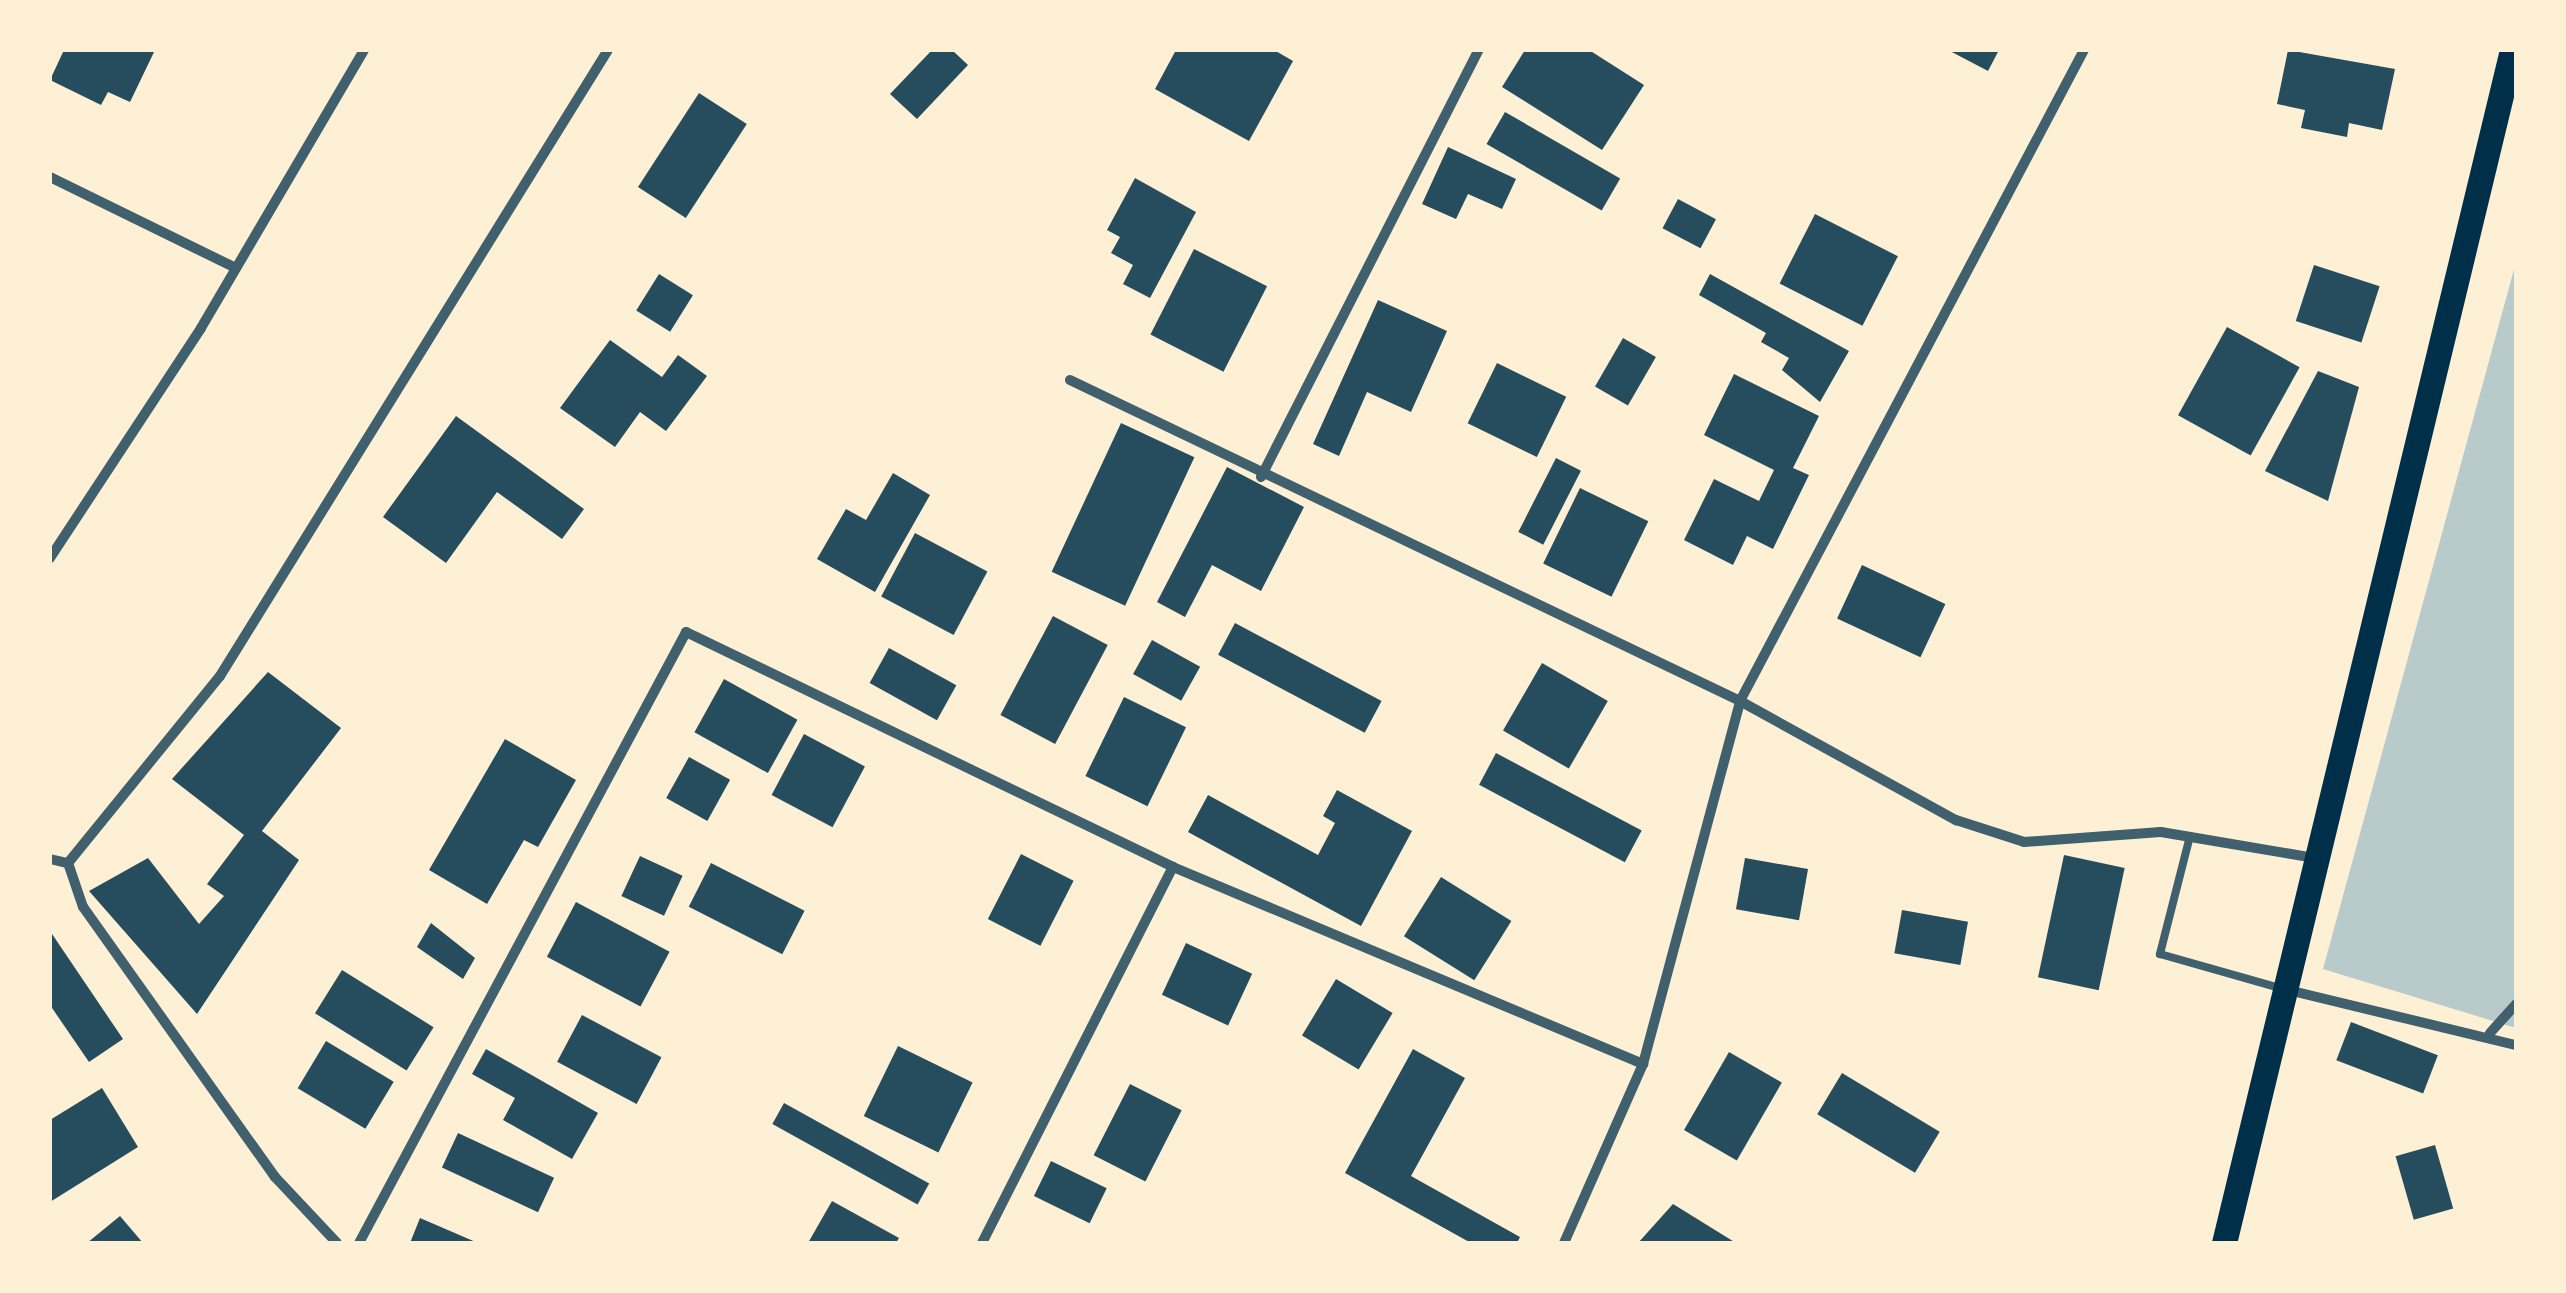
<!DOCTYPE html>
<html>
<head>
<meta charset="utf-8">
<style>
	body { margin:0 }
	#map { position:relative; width:2566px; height:1293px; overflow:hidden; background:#fdf0d5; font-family:"PT Sans Narrow",sans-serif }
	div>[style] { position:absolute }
	.green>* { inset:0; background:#b9caca }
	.building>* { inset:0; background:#264d5e; transform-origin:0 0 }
	.service>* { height:8px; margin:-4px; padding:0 4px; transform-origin:4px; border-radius:4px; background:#3f606c }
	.minor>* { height:10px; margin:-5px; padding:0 5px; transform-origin:5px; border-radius:5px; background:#3f606c }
	.primary>* { height:25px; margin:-12.5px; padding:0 12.5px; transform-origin:12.5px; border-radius:12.5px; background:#003049 }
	span { translate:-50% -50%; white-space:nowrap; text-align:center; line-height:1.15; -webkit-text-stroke:8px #fdf0d5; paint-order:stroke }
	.frame { position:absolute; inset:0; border:52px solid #fdf0d5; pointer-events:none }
</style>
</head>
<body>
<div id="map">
	<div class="green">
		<div style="clip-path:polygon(2516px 262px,2516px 1028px,2323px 969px)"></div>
	</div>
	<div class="building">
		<div style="clip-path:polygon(64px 50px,155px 50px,130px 102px,108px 92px,101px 105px,50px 80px)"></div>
		<div style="clip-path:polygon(932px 50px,952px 50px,968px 65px,917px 119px,890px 94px)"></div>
		<div style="clip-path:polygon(1176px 50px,1274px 50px,1293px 61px,1249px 141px,1155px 89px)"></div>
		<div style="clip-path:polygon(1525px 50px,1589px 50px,1644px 85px,1602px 150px,1502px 87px)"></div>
		<div style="clip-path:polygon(1948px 50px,1999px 50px,1988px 71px)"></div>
		<div style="clip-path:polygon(2288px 50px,2395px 69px,2382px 130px,2349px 123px,2347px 137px,2301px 128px,2305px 110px,2277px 104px)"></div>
		<div style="left:699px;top:93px;width:57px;height:112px;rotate:33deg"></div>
		<div style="left:1505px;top:112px;width:133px;height:37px;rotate:30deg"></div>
		<div style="clip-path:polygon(1448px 147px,1516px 179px,1502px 209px,1468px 194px,1456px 219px,1422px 204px)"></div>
		<div style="clip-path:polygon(1135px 178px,1196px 212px,1150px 298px,1123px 284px,1133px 265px,1111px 253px,1120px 237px,1107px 230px)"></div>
		<div style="left:1678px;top:199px;width:43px;height:33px;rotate:28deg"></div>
		<div style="left:1815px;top:214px;width:93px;height:78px;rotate:27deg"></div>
		<div style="left:1194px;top:249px;width:82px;height:96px;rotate:27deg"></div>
		<div style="left:2314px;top:265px;width:69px;height:59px;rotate:18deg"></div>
		<div style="left:659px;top:274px;width:40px;height:43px;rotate:32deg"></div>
		<div style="clip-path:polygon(1710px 274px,1849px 351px,1820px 402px,1782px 370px,1789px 358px,1761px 342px,1766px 333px,1699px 295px)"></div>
		<div style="clip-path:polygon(1378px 300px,1447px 331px,1411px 412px,1367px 392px,1339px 456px,1313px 444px)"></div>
		<div style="left:2227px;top:327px;width:83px;height:101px;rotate:29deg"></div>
		<div style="left:1623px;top:338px;width:38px;height:56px;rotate:30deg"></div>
		<div style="clip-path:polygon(610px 340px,662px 377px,678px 355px,707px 376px,666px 431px,640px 412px,615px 447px,560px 408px)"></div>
		<div style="left:1497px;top:363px;width:77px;height:67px;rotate:26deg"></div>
		<div style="clip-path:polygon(2318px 371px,2359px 387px,2328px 501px,2265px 471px)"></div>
		<div style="clip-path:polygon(1734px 374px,1819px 416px,1793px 468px,1809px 475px,1773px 549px,1747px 536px,1733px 565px,1684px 540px,1714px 479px,1759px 501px,1774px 470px,1704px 435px)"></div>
		<div style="clip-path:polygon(456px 416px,584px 509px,562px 539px,497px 492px,446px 563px,383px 517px)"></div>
		<div style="left:1121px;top:423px;width:81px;height:164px;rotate:25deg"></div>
		<div style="left:1556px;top:458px;width:28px;height:83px;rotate:27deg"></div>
		<div style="clip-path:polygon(1227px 467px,1304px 507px,1261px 591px,1212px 565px,1185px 617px,1157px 602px)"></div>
		<div style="clip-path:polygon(893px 473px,930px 495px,875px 592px,817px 559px,846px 509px,866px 520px)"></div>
		<div style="left:1580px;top:488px;width:76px;height:84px;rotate:26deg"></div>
		<div style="left:915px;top:533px;width:82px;height:72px;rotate:28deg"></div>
		<div style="left:1862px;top:565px;width:92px;height:59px;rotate:25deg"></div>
		<div style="left:1053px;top:616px;width:62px;height:112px;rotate:28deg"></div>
		<div style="left:1235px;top:623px;width:166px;height:36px;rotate:28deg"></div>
		<div style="left:1152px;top:640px;width:55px;height:39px;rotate:29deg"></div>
		<div style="left:889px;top:648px;width:77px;height:40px;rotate:29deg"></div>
		<div style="left:1542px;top:663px;width:76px;height:78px;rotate:30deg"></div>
		<div style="clip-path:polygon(268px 672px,341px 728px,262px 831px,299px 860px,197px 1014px,89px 891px,148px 858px,199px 924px,224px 896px,207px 884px,244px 835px,172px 779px)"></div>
		<div style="left:724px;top:679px;width:84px;height:61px;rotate:29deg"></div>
		<div style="left:1124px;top:697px;width:69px;height:88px;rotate:26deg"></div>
		<div style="left:804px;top:734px;width:69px;height:69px;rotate:28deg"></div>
		<div style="clip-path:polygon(505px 739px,576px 780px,538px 847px,524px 840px,487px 904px,429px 870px)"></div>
		<div style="left:1496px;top:753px;width:165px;height:36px;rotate:28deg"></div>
		<div style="left:689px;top:757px;width:47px;height:47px;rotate:29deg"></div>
		<div style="clip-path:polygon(1337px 790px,1412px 831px,1361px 926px,1188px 832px,1208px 795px,1318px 855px,1335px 823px,1323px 816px)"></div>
		<div style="left:1021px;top:854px;width:59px;height:73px;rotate:27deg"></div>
		<div style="left:2064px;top:855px;width:62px;height:125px;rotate:12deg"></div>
		<div style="left:640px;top:856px;width:47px;height:44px;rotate:25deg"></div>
		<div style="left:1745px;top:858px;width:64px;height:52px;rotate:10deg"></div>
		<div style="left:711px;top:863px;width:105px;height:49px;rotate:27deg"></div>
		<div style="left:1441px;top:877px;width:83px;height:70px;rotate:32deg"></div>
		<div style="left:576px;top:902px;width:106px;height:62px;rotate:28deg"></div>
		<div style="left:1902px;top:910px;width:67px;height:44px;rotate:10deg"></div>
		<div style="clip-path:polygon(431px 923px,475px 958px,463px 979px,417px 947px)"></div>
		<div style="clip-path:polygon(50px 931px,123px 1039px,89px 1062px,50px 1005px)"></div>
		<div style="left:1186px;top:943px;width:73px;height:57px;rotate:25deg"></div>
		<div style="left:342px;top:970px;width:108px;height:51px;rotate:32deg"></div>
		<div style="left:1336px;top:979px;width:66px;height:66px;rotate:31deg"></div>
		<div style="left:582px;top:1015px;width:90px;height:53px;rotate:28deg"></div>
		<div style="left:2351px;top:1022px;width:93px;height:41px;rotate:21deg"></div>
		<div style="left:326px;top:1041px;width:79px;height:55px;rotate:31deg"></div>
		<div style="left:898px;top:1046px;width:83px;height:78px;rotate:26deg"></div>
		<div style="clip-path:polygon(486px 1049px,598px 1113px,572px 1159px,503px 1120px,515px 1098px,472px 1074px)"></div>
		<div style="clip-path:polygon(1413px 1049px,1465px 1078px,1411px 1176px,1520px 1237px,1517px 1243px,1471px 1243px,1345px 1173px)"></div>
		<div style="left:1729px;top:1052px;width:61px;height:90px;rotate:30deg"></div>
		<div style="left:1842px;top:1073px;width:114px;height:48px;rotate:31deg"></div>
		<div style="left:1130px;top:1084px;width:58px;height:80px;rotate:27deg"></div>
		<div style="clip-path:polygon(102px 1088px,138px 1147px,50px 1202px,50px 1120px)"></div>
		<div style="left:784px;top:1103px;width:166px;height:24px;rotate:29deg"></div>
		<div style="left:458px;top:1133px;width:106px;height:38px;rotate:25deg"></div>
		<div style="left:2435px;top:1145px;width:66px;height:41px;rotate:74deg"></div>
		<div style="left:1051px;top:1161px;width:62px;height:39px;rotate:26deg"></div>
		<div style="clip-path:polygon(832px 1201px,899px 1238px,896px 1243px,808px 1243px)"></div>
		<div style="clip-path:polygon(1673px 1204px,1736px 1243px,1638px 1243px)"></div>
		<div style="clip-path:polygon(120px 1216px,143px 1243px,87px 1243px)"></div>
		<div style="clip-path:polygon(420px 1218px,478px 1243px,410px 1243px)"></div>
	</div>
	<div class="service">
		<div style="left:2190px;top:836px;width:122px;rotate:104.3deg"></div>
		<div style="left:2160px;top:954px;width:125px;rotate:15.8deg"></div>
	</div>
	<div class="minor">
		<div style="left:50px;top:177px;width:207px;rotate:26.1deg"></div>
		<div style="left:1070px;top:380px;width:743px;rotate:25.6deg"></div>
		<div style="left:1740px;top:701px;width:247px;rotate:28.9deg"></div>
		<div style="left:1956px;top:820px;width:71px;rotate:17.9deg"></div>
		<div style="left:2024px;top:842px;width:137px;rotate:-4.2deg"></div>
		<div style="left:2161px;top:832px;width:155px;rotate:9.6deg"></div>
		<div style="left:1261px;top:477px;width:479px;rotate:-63deg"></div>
		<div style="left:50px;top:558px;width:275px;rotate:-56.7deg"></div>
		<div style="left:201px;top:328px;width:322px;rotate:-59.6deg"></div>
		<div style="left:50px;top:859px;width:18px;rotate:13deg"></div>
		<div style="left:2288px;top:990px;width:235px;rotate:13.6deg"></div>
		<div style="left:2490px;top:1033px;width:39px;rotate:-48deg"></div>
		<div style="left:337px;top:1243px;width:91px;rotate:-133.2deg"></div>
		<div style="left:275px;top:1177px;width:331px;rotate:-125.4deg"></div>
		<div style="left:83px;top:907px;width:46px;rotate:-108.8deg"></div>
		<div style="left:68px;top:863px;width:241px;rotate:-50.9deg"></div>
		<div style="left:220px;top:676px;width:736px;rotate:-58.21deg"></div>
		<div style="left:359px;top:1243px;width:693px;rotate:-61.84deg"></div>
		<div style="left:686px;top:632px;width:541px;rotate:25.76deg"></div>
		<div style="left:1173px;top:867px;width:510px;rotate:22.74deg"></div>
		<div style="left:982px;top:1243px;width:422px;rotate:-63.1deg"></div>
		<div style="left:1564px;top:1243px;width:196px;rotate:-66.2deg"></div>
		<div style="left:1643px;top:1064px;width:376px;rotate:-75deg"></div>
		<div style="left:1740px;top:701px;width:736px;rotate:-62.15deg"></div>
	</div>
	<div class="primary">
		<div style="left:2224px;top:1243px;width:1227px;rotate:-76.43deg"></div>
	</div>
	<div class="frame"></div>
</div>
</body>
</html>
